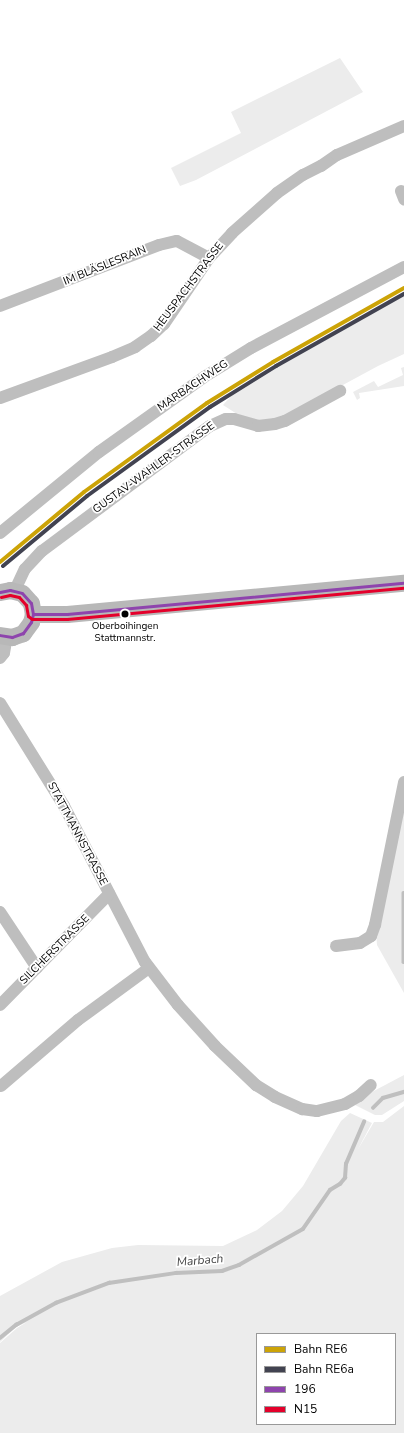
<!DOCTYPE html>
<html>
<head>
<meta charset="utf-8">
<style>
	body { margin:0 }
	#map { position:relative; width:404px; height:1433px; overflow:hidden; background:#fff; font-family:"Nunito Sans",sans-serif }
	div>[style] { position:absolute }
	.green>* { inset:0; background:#ececec }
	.stream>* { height:3.5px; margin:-1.75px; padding:0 1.75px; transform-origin:1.75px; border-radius:1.75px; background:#bfbfbf }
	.street>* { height:12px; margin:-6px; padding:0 6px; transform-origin:6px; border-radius:6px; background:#bebebe }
	.secondary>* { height:17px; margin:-8.5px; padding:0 8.5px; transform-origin:8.5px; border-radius:8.5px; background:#b8b8b8 }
	.bus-1>* { height:3px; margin:-1.5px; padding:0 1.5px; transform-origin:1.5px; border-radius:1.5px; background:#8e44ad }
	.bus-2>* { height:3px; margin:-1.5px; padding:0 1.5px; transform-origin:1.5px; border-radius:1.5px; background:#e4002b }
	.rail-1>* { height:4px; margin:-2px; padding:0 2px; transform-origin:2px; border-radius:2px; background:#cca307 }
	.rail-2>* { height:4px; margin:-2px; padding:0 2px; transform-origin:2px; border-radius:2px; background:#424351 }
	.dots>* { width:11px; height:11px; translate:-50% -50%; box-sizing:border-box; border:2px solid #fff; border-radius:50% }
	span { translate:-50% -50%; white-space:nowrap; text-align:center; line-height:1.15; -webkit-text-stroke:3.5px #fff; paint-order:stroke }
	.bus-label { font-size:10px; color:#000 }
	.street-label { font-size:11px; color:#000 }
	.water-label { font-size:12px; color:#444; font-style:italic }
	.legend { position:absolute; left:256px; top:1333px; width:140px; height:92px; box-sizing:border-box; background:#fff; border:1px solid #999; margin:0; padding:5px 7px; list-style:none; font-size:12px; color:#000 }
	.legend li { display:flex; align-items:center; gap:8px; height:20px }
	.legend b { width:20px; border:1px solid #999 }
</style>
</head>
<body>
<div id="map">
	<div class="green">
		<div style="clip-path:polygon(340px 58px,363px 92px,196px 180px,180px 186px,171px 168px,241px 133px,231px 112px)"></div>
		<div style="clip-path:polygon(404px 296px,404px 354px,378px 366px,293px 412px,274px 419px,260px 422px,237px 414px,223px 405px,234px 393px,286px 360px,352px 323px)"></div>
		<div style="clip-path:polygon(404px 367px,404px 386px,359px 393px,360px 398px,357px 400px,353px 392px,374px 381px,378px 387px,403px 375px,401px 368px)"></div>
		<div style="clip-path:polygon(404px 791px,404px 993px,377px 945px,376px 933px)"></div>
		<div style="clip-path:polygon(404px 1075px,404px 1101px,382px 1115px,375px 1115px,355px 1105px,370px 1093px)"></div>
		<div style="clip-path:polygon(evenodd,404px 1106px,404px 1433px,0 1433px,0 1343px,17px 1328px,27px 1322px,16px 1327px,0 1342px,0 1296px,62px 1262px,112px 1248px,138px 1245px,223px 1246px,257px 1230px,282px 1211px,303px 1186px,341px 1121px,350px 1113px,372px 1123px,357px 1151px,374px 1122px,383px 1122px,404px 1106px,257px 1334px,395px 1334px,395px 1424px,257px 1424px,257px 1334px)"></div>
	</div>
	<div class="stream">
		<div style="left:404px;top:893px;width:69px;rotate:90deg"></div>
		<div style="left:373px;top:1108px;width:14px;rotate:-45deg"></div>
		<div style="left:383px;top:1098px;width:22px;rotate:-16deg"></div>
		<div style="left:0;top:1338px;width:21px;rotate:-39deg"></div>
		<div style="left:16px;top:1325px;width:46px;rotate:-28.8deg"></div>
		<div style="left:56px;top:1303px;width:57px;rotate:-20.7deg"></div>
		<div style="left:109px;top:1283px;width:68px;rotate:-8.5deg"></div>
		<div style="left:176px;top:1273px;width:46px;rotate:-2.5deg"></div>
		<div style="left:222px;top:1271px;width:18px;rotate:-19deg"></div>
		<div style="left:239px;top:1265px;width:73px;rotate:-29.4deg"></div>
		<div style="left:303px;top:1229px;width:47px;rotate:-55.3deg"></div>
		<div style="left:330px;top:1190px;width:12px;rotate:-31deg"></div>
		<div style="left:340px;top:1184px;width:8px;rotate:-50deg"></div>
		<div style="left:345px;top:1178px;width:14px;rotate:-86deg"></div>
		<div style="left:346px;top:1164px;width:46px;rotate:-66.8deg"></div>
	</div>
	<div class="street">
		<div style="left:401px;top:191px;width:9px;rotate:69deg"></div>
		<div style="left:0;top:306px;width:170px;rotate:-21deg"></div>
		<div style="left:159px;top:245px;width:18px;rotate:-13deg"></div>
		<div style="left:177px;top:241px;width:36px;rotate:28deg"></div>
		<div style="left:0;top:398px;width:119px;rotate:-20.1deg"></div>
		<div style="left:112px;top:357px;width:25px;rotate:-23deg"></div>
		<div style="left:135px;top:347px;width:19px;rotate:-35deg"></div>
		<div style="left:151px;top:336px;width:18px;rotate:-43deg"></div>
		<div style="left:164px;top:324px;width:80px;rotate:-55.7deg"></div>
		<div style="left:209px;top:258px;width:34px;rotate:-47deg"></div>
		<div style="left:232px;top:233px;width:60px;rotate:-41.6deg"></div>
		<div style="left:277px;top:193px;width:32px;rotate:-35deg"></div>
		<div style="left:303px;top:175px;width:20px;rotate:-27deg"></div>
		<div style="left:321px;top:166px;width:19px;rotate:-35deg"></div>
		<div style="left:337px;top:155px;width:73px;rotate:-23.4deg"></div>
		<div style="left:0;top:533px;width:128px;rotate:-39.3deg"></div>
		<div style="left:99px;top:452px;width:129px;rotate:-35.5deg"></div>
		<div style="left:204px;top:377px;width:55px;rotate:-31.7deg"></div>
		<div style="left:251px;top:348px;width:173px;rotate:-27.9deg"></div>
		<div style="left:15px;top:590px;width:23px;rotate:-65deg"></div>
		<div style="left:25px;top:569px;width:25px;rotate:-47deg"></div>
		<div style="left:42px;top:551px;width:209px;rotate:-36.7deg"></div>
		<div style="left:210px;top:426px;width:17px;rotate:-24deg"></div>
		<div style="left:226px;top:419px;width:8px"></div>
		<div style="left:234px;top:419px;width:25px;rotate:16deg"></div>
		<div style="left:258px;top:426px;width:17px;rotate:-7deg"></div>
		<div style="left:275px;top:424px;width:10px;rotate:-17deg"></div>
		<div style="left:285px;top:421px;width:63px;rotate:-28.6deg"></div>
		<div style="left:0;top:658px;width:6px;rotate:-51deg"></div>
		<div style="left:4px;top:653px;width:17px;rotate:-80deg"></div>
		<div style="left:0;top:703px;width:121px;rotate:58.1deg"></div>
		<div style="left:64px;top:806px;width:176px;rotate:62.6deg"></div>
		<div style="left:145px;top:962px;width:54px;rotate:52.5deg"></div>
		<div style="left:178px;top:1005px;width:55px;rotate:47.9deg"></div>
		<div style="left:215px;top:1046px;width:57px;rotate:43.6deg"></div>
		<div style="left:256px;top:1085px;width:22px;rotate:32deg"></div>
		<div style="left:275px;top:1097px;width:30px;rotate:24deg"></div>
		<div style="left:302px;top:1109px;width:15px;rotate:8deg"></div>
		<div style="left:317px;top:1111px;width:29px;rotate:-14deg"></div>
		<div style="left:345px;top:1104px;width:16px;rotate:-30deg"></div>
		<div style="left:359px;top:1096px;width:16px;rotate:-43deg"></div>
		<div style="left:0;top:912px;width:67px;rotate:56.5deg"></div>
		<div style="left:336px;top:946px;width:24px;rotate:-7deg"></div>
		<div style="left:360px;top:943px;width:13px;rotate:-32deg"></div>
		<div style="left:371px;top:936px;width:12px;rotate:-70deg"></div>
		<div style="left:375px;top:925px;width:146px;rotate:-78.5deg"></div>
		<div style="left:0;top:1005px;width:156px;rotate:-45.5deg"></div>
		<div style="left:1px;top:1086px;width:101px;rotate:-40.6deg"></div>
		<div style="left:78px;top:1020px;width:88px;rotate:-36.2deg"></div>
	</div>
	<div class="secondary">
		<div style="left:0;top:592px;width:10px;rotate:-11deg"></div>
		<div style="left:10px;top:590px;width:12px;rotate:14deg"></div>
		<div style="left:22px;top:593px;width:13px;rotate:48deg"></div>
		<div style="left:31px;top:603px;width:11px;rotate:80deg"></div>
		<div style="left:33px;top:614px;width:8px;rotate:104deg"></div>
		<div style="left:31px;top:622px;width:14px;rotate:126deg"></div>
		<div style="left:23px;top:633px;width:12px;rotate:160deg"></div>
		<div style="left:12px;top:637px;width:12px;rotate:-171deg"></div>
		<div style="left:33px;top:614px;width:34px"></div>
		<div style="left:67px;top:614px;width:338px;rotate:-5.3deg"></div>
	</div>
	<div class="bus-1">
		<div style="left:0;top:592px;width:10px;rotate:-11deg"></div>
		<div style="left:10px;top:590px;width:12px;rotate:14deg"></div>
		<div style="left:22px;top:593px;width:13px;rotate:48deg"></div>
		<div style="left:31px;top:603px;width:11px;rotate:80deg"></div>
		<div style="left:33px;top:614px;width:8px;rotate:104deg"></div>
		<div style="left:31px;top:622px;width:14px;rotate:126deg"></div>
		<div style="left:23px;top:633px;width:12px;rotate:160deg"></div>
		<div style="left:12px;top:637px;width:12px;rotate:-171deg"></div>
		<div style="left:33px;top:614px;width:34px"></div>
		<div style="left:67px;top:614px;width:338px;rotate:-5.3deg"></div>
	</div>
	<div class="bus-2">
		<div style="left:1px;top:597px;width:9px;rotate:-13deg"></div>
		<div style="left:10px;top:595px;width:9px;rotate:13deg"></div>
		<div style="left:19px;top:597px;width:11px;rotate:49deg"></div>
		<div style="left:26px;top:605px;width:11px;rotate:80deg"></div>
		<div style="left:28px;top:616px;width:5px;rotate:37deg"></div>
		<div style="left:32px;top:619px;width:35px"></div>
		<div style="left:67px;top:619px;width:338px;rotate:-5.3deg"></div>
	</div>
	<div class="rail-1">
		<div style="left:0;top:562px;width:109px;rotate:-39.8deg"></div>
		<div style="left:84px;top:492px;width:152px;rotate:-35.9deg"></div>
		<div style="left:207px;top:403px;width:78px;rotate:-31.8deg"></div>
		<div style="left:273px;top:362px;width:150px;rotate:-29.5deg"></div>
	</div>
	<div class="rail-2">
		<div style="left:3px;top:566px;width:109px;rotate:-39.8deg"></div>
		<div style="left:87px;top:496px;width:152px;rotate:-35.9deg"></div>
		<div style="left:210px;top:407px;width:78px;rotate:-31.8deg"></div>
		<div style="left:276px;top:366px;width:147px;rotate:-29.4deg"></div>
	</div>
	<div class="dots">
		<div style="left:125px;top:614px;background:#000"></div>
	</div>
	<div class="bus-label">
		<span style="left:125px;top:632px">Oberboihingen<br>Stattmannstr.</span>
	</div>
	<div class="street-label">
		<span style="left:105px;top:266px;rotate:-22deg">IM BLÄSLESRAIN</span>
		<span style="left:189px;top:287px;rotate:-53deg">HEUSPACHSTRASSE</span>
		<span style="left:193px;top:386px;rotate:-34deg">MARBACHWEG</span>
		<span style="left:154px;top:468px;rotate:-36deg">GUSTAV-WAHLER-STRASSE</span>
		<span style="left:77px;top:834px;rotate:62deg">STATTMANNSTRASSE</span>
		<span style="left:55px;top:950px;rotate:-45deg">SILCHERSTRASSE</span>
	</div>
	<div class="water-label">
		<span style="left:200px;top:1261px;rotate:-5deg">Marbach</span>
	</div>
	<ul class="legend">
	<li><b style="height:5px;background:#cca307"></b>Bahn RE6</li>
	<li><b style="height:5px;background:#424351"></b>Bahn RE6a</li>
	<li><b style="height:5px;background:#8e44ad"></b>196</li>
	<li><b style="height:5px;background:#e4002b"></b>N15</li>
	</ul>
</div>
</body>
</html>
